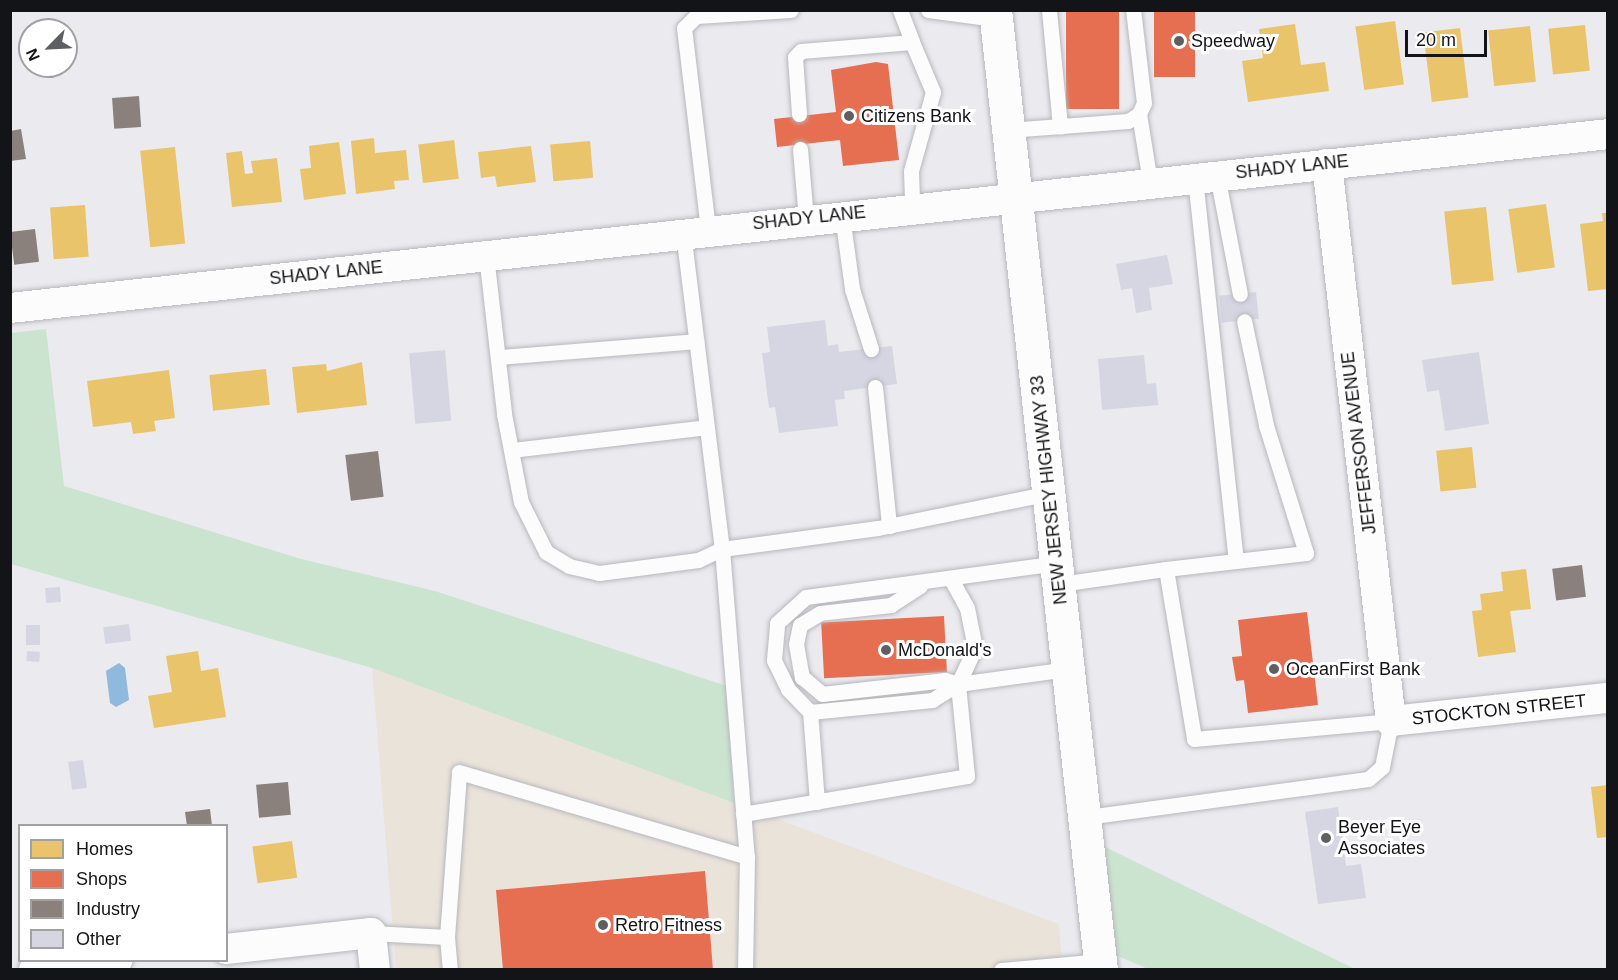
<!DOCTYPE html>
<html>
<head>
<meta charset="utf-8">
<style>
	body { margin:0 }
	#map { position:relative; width:1618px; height:980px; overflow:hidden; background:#eaeaef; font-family:Arial,sans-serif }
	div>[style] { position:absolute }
	.commercial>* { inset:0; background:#eae3da }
	.green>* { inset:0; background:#cbe4d0 }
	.water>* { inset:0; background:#90b9de }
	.homes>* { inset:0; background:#e9c46a; transform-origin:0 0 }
	.shops>* { inset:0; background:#e76f51; transform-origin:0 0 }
	.industry>* { inset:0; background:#8a817c; transform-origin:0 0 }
	.building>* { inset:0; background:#d6d6e3; transform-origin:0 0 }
	.roads { filter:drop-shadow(0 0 2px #b7b8bc) drop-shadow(0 0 2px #b7b8bc) }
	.service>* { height:15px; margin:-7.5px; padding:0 7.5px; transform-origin:7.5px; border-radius:7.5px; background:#fcfcfd }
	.minor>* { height:30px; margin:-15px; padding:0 15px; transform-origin:15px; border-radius:15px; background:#fcfcfd }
	.primary>* { height:33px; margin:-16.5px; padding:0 16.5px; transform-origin:16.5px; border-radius:16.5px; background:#fcfcfd }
	.dots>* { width:16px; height:16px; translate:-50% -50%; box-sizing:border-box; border:3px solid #fff; border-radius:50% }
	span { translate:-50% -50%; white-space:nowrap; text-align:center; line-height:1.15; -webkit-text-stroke:6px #fff; paint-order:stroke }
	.poi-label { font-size:18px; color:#131417 }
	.left { translate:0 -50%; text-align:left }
	.street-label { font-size:18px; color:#131417 }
	.frame { position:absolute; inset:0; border:12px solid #131417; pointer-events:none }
	.legend { position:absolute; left:18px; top:824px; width:210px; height:138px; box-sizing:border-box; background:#fff; border:2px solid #a1a1a2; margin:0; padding:8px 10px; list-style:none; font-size:18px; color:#131417 }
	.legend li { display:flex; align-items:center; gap:12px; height:30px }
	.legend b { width:30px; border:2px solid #a1a1a2 }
	.north { position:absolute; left:18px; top:18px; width:60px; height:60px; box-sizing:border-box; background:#fff; border:2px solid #a1a1a2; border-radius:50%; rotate:246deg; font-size:16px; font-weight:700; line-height:24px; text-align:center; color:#131417 }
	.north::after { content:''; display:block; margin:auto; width:21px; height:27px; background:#5e5f63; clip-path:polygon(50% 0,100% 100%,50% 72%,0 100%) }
	.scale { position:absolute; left:1405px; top:30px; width:82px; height:27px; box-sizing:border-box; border:3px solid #131417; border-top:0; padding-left:8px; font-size:18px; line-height:21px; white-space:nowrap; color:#131417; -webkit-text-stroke:4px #fff; paint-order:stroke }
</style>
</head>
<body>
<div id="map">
	<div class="commercial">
		<div style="clip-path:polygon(372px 668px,1059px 924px,1062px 969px,396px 969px)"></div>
	</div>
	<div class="green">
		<div style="clip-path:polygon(46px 329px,64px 486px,301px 559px,435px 591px,727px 686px,734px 803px,372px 668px,11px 564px,10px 333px)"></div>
		<div style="clip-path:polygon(1105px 847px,1355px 969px,1148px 969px,1111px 953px)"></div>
	</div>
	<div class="water">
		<div style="clip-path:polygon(119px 663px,125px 668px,129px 700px,116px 707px,110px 703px,106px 671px)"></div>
	</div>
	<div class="homes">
		<div style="left:1395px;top:21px;width:64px;height:40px;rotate:82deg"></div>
		<div style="clip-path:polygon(1295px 24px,1301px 65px,1325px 62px,1329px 91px,1248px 102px,1242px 61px,1263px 58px,1259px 29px)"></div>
		<div style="left:1585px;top:25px;width:46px;height:37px;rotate:84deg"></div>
		<div style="left:1530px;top:26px;width:56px;height:42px;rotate:84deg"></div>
		<div style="left:1460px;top:28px;width:70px;height:37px;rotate:83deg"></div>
		<div style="clip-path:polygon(374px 138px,375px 153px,406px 150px,409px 180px,394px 181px,395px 189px,356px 194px,351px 141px)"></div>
		<div style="left:454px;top:140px;width:39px;height:36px;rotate:83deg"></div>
		<div style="left:590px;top:141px;width:37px;height:40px;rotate:85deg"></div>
		<div style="clip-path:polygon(339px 142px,346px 194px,304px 200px,300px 169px,311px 168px,309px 146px)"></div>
		<div style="clip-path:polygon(531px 146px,536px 182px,497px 187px,495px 176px,481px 178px,478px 152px)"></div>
		<div style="left:175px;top:147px;width:97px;height:35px;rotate:84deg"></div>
		<div style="clip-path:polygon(242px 151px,245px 174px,253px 173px,251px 161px,277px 158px,282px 202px,232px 207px,226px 153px)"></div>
		<div style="left:1546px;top:204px;width:64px;height:38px;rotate:82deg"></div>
		<div style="left:85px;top:205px;width:52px;height:35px;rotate:86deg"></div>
		<div style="left:1486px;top:207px;width:74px;height:42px;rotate:84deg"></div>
		<div style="clip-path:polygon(1602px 213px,1608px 213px,1608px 289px,1588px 291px,1580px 224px,1603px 221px)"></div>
		<div style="clip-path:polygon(362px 362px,367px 405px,297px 413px,292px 367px,326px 364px,327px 371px)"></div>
		<div style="left:266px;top:369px;width:36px;height:57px;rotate:84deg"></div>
		<div style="clip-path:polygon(169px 370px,175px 418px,154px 421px,156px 431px,133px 434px,131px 422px,93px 427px,87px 381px)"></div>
		<div style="left:1472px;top:447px;width:41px;height:36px;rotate:84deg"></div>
		<div style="clip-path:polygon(1526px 569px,1531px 609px,1510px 611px,1516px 652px,1478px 657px,1472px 611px,1482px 610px,1480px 594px,1503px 591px,1501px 572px)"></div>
		<div style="clip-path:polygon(198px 651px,201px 671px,218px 668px,226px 717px,154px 728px,148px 696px,172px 692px,166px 656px)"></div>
		<div style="clip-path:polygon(1608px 785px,1608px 837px,1597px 838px,1591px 787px)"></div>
		<div style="left:292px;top:841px;width:37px;height:40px;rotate:82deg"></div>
	</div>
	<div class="shops">
		<div style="left:1066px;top:10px;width:53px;height:99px"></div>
		<div style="left:1154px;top:10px;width:41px;height:67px"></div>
		<div style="clip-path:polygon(876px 62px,888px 64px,899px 160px,843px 166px,840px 140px,777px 147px,774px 119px,836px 112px,831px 70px)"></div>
		<div style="clip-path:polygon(1307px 612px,1318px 705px,1248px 713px,1244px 680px,1236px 681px,1232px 657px,1242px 656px,1238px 620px)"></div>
		<div style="left:944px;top:616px;width:56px;height:123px;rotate:87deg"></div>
		<div style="clip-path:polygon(705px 871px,713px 970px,503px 970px,496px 890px)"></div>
	</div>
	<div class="industry">
		<div style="left:139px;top:96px;width:31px;height:27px;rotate:86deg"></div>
		<div style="clip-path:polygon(21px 129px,26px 159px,10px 161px,10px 131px)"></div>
		<div style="left:35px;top:229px;width:33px;height:25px;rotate:83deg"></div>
		<div style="left:378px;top:451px;width:46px;height:33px;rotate:83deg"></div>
		<div style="left:1582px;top:565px;width:32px;height:30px;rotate:83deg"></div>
		<div style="left:288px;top:782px;width:33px;height:32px;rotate:85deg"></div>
		<div style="clip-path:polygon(210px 809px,212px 826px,187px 826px,185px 812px)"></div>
	</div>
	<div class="building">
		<div style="clip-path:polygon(1167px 255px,1173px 284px,1149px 288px,1152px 310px,1136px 313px,1132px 288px,1121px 290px,1116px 264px)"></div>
		<div style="left:1256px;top:292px;width:27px;height:37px;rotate:84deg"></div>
		<div style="clip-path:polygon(825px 320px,828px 346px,838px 344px,839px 352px,892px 346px,897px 384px,844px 391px,845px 399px,835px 400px,838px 426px,779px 433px,775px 407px,769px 408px,762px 353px,770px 352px,767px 327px)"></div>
		<div style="left:445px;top:350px;width:71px;height:36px;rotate:85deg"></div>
		<div style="clip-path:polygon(1479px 352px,1489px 424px,1445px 431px,1439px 390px,1427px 392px,1422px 360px)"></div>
		<div style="clip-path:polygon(1144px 355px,1147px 384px,1156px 383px,1158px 405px,1102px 410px,1098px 359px)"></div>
		<div style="left:60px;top:587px;width:15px;height:15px;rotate:86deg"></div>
		<div style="left:129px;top:624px;width:17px;height:26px;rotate:83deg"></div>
		<div style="left:26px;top:625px;width:14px;height:20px"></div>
		<div style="left:27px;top:651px;width:13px;height:10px;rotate:4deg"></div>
		<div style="left:83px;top:760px;width:28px;height:15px;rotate:82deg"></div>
		<div style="clip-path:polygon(1338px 807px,1346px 866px,1361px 864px,1366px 898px,1318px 904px,1305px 812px)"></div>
	</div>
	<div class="roads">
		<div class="service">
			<div style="left:900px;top:10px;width:34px;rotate:69deg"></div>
			<div style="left:928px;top:10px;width:68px;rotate:7.7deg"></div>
			<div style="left:1049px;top:10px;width:117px;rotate:84.6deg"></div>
			<div style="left:799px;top:114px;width:57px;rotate:-94deg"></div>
			<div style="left:795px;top:57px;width:8px;rotate:-45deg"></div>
			<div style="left:801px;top:51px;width:111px;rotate:-4.6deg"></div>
			<div style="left:912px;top:42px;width:54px;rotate:67.2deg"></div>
			<div style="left:933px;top:92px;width:82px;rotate:105.6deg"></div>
			<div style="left:911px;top:171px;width:37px;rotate:88deg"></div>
			<div style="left:1139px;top:114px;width:69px;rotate:80.8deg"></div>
			<div style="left:1008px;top:130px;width:120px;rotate:-4.3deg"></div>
			<div style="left:1128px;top:121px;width:13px;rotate:-32deg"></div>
			<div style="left:1139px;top:114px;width:12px;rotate:-66deg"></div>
			<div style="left:1144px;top:103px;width:94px;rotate:-96.7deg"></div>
			<div style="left:800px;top:149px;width:70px;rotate:85.1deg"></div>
			<div style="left:1217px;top:175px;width:121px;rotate:79.1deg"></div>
			<div style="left:1195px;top:178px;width:383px;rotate:83.9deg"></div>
			<div style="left:842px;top:215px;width:75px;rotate:82.3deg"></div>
			<div style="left:852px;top:289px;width:63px;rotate:72.4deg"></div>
			<div style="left:708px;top:229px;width:202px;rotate:-96.8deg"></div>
			<div style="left:684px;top:28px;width:17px;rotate:-45deg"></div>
			<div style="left:696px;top:16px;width:95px;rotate:-3.6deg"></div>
			<div style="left:683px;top:232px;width:319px;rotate:83deg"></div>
			<div style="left:722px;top:549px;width:157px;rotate:-7.7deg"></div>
			<div style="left:878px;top:528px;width:176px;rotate:-11.5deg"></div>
			<div style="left:486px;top:255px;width:160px;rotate:83.5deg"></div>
			<div style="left:504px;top:414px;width:90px;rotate:79.1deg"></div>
			<div style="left:521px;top:502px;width:56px;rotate:63.4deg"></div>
			<div style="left:546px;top:552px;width:27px;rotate:31deg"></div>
			<div style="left:569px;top:566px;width:31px;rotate:13deg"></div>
			<div style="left:599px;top:573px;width:100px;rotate:-7.5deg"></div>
			<div style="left:698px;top:560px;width:26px;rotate:-25deg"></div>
			<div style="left:722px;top:549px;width:309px;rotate:85.4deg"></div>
			<div style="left:747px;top:857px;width:113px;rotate:91deg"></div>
			<div style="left:499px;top:357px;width:198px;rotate:-4.6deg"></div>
			<div style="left:875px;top:387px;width:140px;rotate:84.2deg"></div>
			<div style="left:512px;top:450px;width:196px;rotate:-6.7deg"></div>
			<div style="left:1166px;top:569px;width:141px;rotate:-6.5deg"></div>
			<div style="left:1306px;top:553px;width:134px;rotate:-107.4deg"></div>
			<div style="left:1266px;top:425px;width:106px;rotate:-101.9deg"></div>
			<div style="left:1060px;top:584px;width:107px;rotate:-8.1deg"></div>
			<div style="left:1166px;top:569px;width:172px;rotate:80.6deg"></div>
			<div style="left:1194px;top:739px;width:198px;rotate:-5.2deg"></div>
			<div style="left:1391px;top:721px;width:47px;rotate:101.1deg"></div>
			<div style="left:1382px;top:767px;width:18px;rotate:139deg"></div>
			<div style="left:1368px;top:779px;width:283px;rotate:172.3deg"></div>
			<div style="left:920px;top:586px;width:35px;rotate:147deg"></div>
			<div style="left:891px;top:605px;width:71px;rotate:173.6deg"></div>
			<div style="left:820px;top:613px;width:23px;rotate:149deg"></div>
			<div style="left:800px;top:625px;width:19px;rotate:102deg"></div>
			<div style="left:796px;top:644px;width:34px;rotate:80deg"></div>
			<div style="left:802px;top:677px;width:26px;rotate:40deg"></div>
			<div style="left:822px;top:694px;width:124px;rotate:-6.5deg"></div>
			<div style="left:945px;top:680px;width:14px;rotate:17deg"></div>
			<div style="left:810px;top:712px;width:123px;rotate:-5.6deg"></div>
			<div style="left:932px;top:700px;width:31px;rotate:-32deg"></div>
			<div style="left:958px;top:684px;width:110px;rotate:-7.8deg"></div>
			<div style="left:817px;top:802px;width:90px;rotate:-94.4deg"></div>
			<div style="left:810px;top:712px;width:32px;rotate:-134deg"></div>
			<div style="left:788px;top:689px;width:32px;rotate:-116deg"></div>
			<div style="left:774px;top:660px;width:37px;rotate:-85deg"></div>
			<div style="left:777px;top:623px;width:39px;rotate:-42deg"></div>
			<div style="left:806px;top:597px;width:255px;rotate:-7.7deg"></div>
			<div style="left:743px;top:814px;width:227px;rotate:-9.6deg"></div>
			<div style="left:967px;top:776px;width:92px;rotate:-95.6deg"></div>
			<div style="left:958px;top:684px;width:40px;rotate:-65deg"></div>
			<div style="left:975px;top:648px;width:41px;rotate:-101.3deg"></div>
			<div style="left:967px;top:608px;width:31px;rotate:-119deg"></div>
			<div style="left:371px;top:933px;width:76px;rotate:3deg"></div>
			<div style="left:447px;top:937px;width:165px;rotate:-85.8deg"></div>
			<div style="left:459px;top:772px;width:300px;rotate:16.4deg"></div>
			<div style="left:447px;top:937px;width:33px;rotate:85deg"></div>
			<div style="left:1001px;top:970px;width:99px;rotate:-5.2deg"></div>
		</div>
		<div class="minor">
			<div style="left:1327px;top:164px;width:561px;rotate:83.45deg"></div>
			<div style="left:1391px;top:721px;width:218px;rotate:-6.1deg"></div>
			<div style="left:10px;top:308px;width:1607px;rotate:-6.21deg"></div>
			<div style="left:226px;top:949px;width:146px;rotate:-6.3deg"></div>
			<div style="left:371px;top:933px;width:37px;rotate:84deg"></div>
			<div style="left:34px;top:970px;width:84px;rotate:-6.9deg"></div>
		</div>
		<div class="primary">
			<div style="left:995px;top:10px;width:966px;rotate:83.7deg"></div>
		</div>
	</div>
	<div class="dots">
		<div style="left:1179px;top:41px;background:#5e5f63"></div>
		<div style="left:849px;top:116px;background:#5e5f63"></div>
		<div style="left:886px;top:650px;background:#5e5f63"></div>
		<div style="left:1274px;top:669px;background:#5e5f63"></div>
		<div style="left:1326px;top:838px;background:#5e5f63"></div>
		<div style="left:603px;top:925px;background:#5e5f63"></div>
	</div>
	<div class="poi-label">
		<span class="left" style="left:1191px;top:41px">Speedway</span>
		<span class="left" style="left:861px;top:116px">Citizens Bank</span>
		<span class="left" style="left:898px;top:650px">McDonald's</span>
		<span class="left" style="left:1286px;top:669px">OceanFirst Bank</span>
		<span class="left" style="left:1338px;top:838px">Beyer Eye<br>Associates</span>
		<span class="left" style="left:615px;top:925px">Retro Fitness</span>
	</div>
	<div class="street-label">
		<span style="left:1292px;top:167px;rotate:-6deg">SHADY LANE</span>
		<span style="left:809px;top:218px;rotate:-6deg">SHADY LANE</span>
		<span style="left:326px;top:273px;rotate:-6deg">SHADY LANE</span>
		<span style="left:1359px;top:443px;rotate:-97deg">JEFFERSON AVENUE</span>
		<span style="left:1049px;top:490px;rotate:-96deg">NEW JERSEY HIGHWAY 33</span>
		<span style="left:1499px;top:710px;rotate:-6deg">STOCKTON STREET</span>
	</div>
	<div class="frame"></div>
	<ul class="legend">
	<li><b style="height:16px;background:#e9c46a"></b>Homes</li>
	<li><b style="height:16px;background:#e76f51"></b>Shops</li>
	<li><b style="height:16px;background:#8a817c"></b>Industry</li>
	<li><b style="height:16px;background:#d6d6e3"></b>Other</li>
	</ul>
	<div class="north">N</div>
	<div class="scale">20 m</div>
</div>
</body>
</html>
